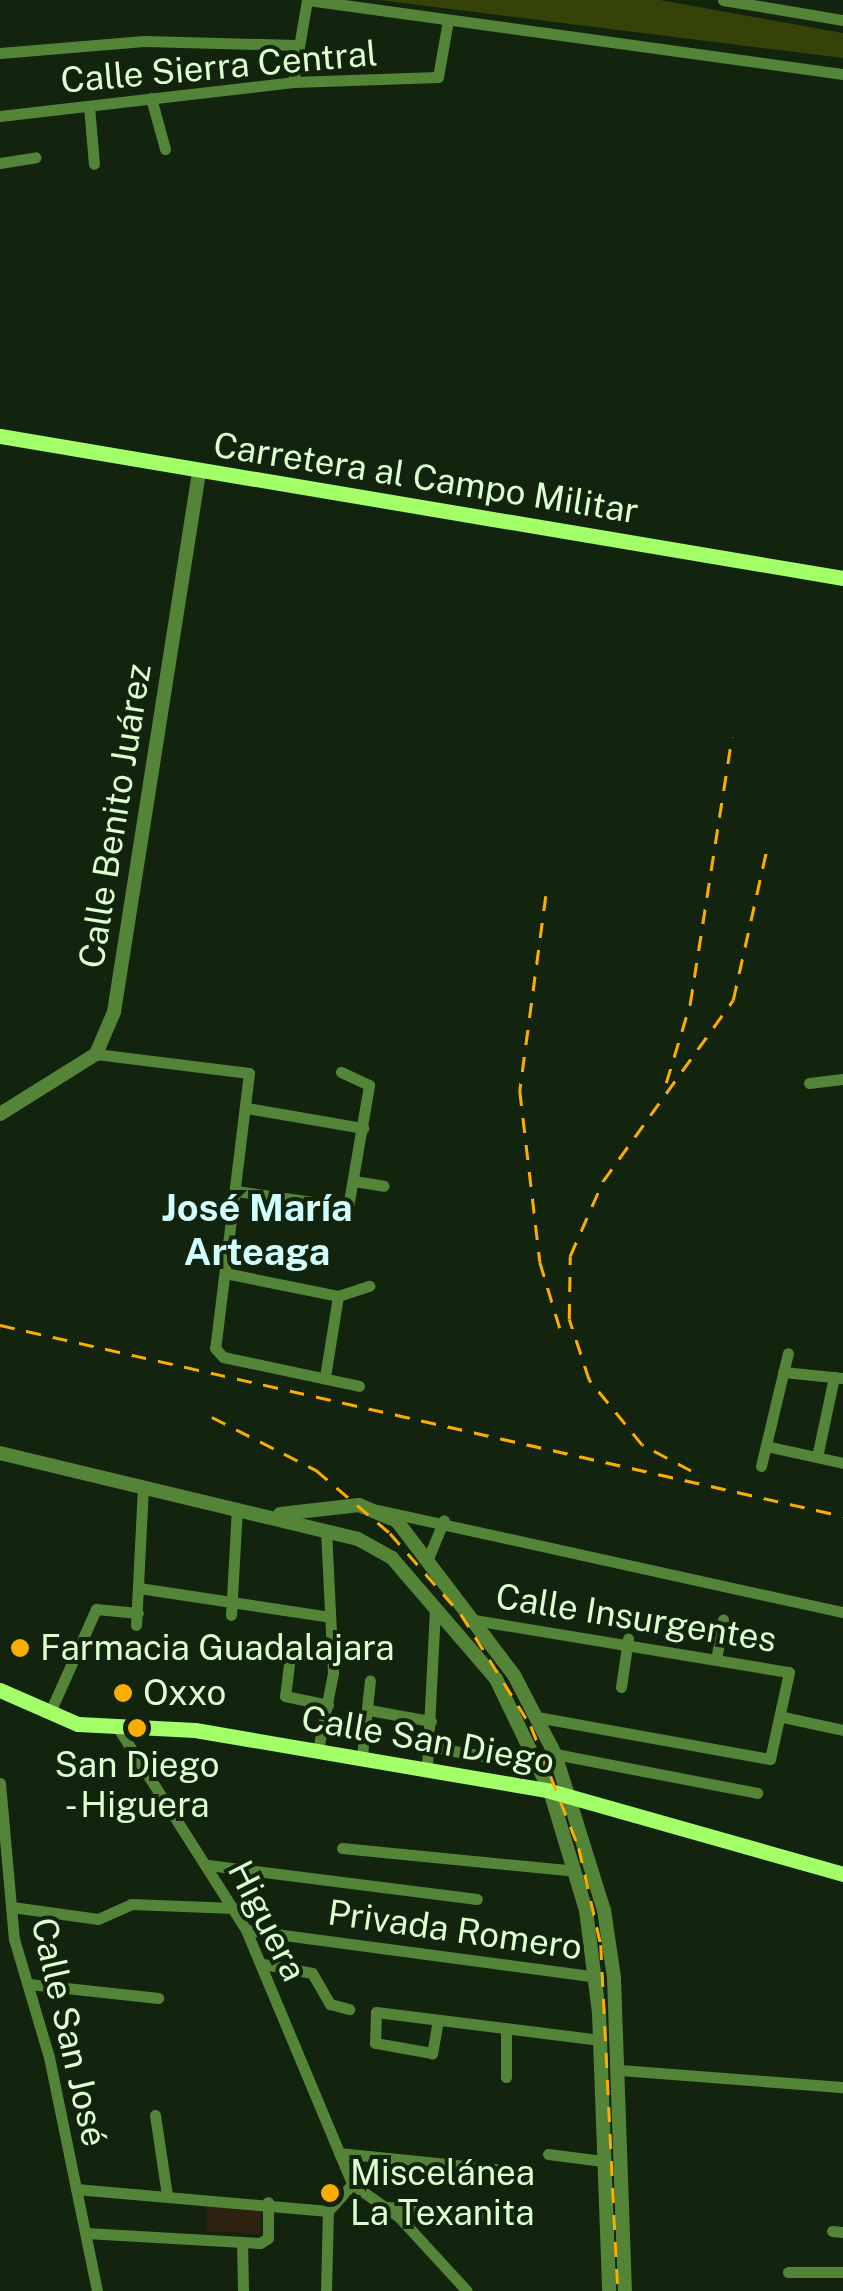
<!DOCTYPE html>
<html>
<head>
<meta charset="utf-8">
<style>
	body { margin:0 }
	#map { position:relative; width:843px; height:2291px; overflow:hidden; background:#13240e; font-family:"Public Sans",sans-serif }
	div>[style] { position:absolute }
	.green>* { inset:0; background:#2e2110 }
	.water>* { inset:0; background:#354208 }
	.minor>* { height:11px; margin:-5.5px; padding:0 5.5px; transform-origin:5.5px; border-radius:5.5px; background:#548437 }
	.tertiary>* { height:14px; margin:-7px; padding:0 7px; transform-origin:7px; border-radius:7px; background:#548437 }
	.secondary>* { height:15px; margin:-7.5px; padding:0 7.5px; transform-origin:7.5px; border-radius:7.5px; background:#a2ff67 }
	.rail>* { height:2.5px; margin-top:-1.25px; transform-origin:0; background:repeating-linear-gradient(90deg,#fbad00 0 15px,transparent 0 27px) }
	.dots>* { width:28px; height:28px; translate:-50% -50%; box-sizing:border-box; border:5px solid #13240e; border-radius:50% }
	span { translate:-50% -50%; white-space:nowrap; text-align:center; line-height:1.15; -webkit-text-stroke:8px #13240e; paint-order:stroke }
	.street-label { font-size:35px; color:#deffd0 }
	.poi-label { font-size:35px; color:#deffd0 }
	.left { translate:0 -50%; text-align:left }
	.neighbourhood-label { font-size:38px; color:#d2fffd; font-weight:700 }
</style>
</head>
<body>
<div id="map">
	<div class="green">
		<div style="clip-path:polygon(207px 2203px,262px 2210px,261px 2234px,206px 2231px)"></div>
	</div>
	<div class="water">
		<div style="clip-path:polygon(379px 0,660px 0,843px 33px,843px 58px)"></div>
	</div>
	<div class="minor">
		<div style="left:308px;top:0;width:540px;rotate:7.88deg"></div>
		<div style="left:723px;top:0;width:122px;rotate:9.5deg"></div>
		<div style="left:0;top:53px;width:144px;rotate:-4.8deg"></div>
		<div style="left:144px;top:41px;width:152px;rotate:1.5deg"></div>
		<div style="left:293px;top:82px;width:83px;rotate:-80.3deg"></div>
		<div style="left:151px;top:98px;width:53px;rotate:74.6deg"></div>
		<div style="left:89px;top:106px;width:58px;rotate:85.1deg"></div>
		<div style="left:0;top:116px;width:295px;rotate:-6.6deg"></div>
		<div style="left:293px;top:82px;width:145px;rotate:-2deg"></div>
		<div style="left:438px;top:77px;width:58px;rotate:-80deg"></div>
		<div style="left:0;top:163px;width:36px;rotate:-9deg"></div>
		<div style="left:96px;top:1054px;width:154px;rotate:7.1deg"></div>
		<div style="left:249px;top:1073px;width:277px;rotate:97deg"></div>
		<div style="left:215px;top:1348px;width:12px;rotate:48deg"></div>
		<div style="left:223px;top:1357px;width:139px;rotate:12deg"></div>
		<div style="left:809px;top:1083px;width:34px;rotate:-7deg"></div>
		<div style="left:247px;top:1108px;width:118px;rotate:9.8deg"></div>
		<div style="left:354px;top:1181px;width:30px;rotate:9deg"></div>
		<div style="left:236px;top:1191px;width:113px;rotate:8.1deg"></div>
		<div style="left:348px;top:1207px;width:124px;rotate:-80.2deg"></div>
		<div style="left:369px;top:1085px;width:31px;rotate:-155deg"></div>
		<div style="left:225px;top:1273px;width:115px;rotate:11.5deg"></div>
		<div style="left:338px;top:1296px;width:33px;rotate:-18deg"></div>
		<div style="left:783px;top:1372px;width:60px;rotate:5.7deg"></div>
		<div style="left:325px;top:1377px;width:82px;rotate:-80.9deg"></div>
		<div style="left:766px;top:1446px;width:79px;rotate:12.4deg"></div>
		<div style="left:817px;top:1457px;width:82px;rotate:-78deg"></div>
		<div style="left:761px;top:1466px;width:116px;rotate:-76.6deg"></div>
		<div style="left:378px;top:1510px;width:476px;rotate:12.4deg"></div>
		<div style="left:427px;top:1561px;width:44px;rotate:-67.5deg"></div>
		<div style="left:139px;top:1588px;width:193px;rotate:8.6deg"></div>
		<div style="left:231px;top:1615px;width:107px;rotate:-86.8deg"></div>
		<div style="left:474px;top:1620px;width:319px;rotate:9.4deg"></div>
		<div style="left:789px;top:1672px;width:89px;rotate:102.3deg"></div>
		<div style="left:770px;top:1759px;width:237px;rotate:-169.8deg"></div>
		<div style="left:136px;top:1625px;width:139px;rotate:-87.1deg"></div>
		<div style="left:717px;top:1654px;width:35px;rotate:-80deg"></div>
		<div style="left:289px;top:1664px;width:32px;rotate:97deg"></div>
		<div style="left:285px;top:1696px;width:44px;rotate:11.8deg"></div>
		<div style="left:621px;top:1687px;width:49px;rotate:-81.7deg"></div>
		<div style="left:369px;top:1710px;width:63px;rotate:10.1deg"></div>
		<div style="left:50px;top:1712px;width:113px;rotate:-65.9deg"></div>
		<div style="left:96px;top:1609px;width:42px;rotate:5.4deg"></div>
		<div style="left:783px;top:1717px;width:61px;rotate:12.2deg"></div>
		<div style="left:118px;top:1728px;width:239px;rotate:57.6deg"></div>
		<div style="left:246px;top:1930px;width:275px;rotate:67.3deg"></div>
		<div style="left:352px;top:2184px;width:57px;rotate:35.1deg"></div>
		<div style="left:399px;top:2217px;width:100px;rotate:47.4deg"></div>
		<div style="left:430px;top:1747px;width:109px;rotate:9.5deg"></div>
		<div style="left:318px;top:1750px;width:78px;rotate:-79deg"></div>
		<div style="left:333px;top:1673px;width:143px;rotate:-92.8deg"></div>
		<div style="left:555px;top:1754px;width:206px;rotate:10.9deg"></div>
		<div style="left:362px;top:1756px;width:76px;rotate:-84deg"></div>
		<div style="left:427px;top:1767px;width:160px;rotate:-87.1deg"></div>
		<div style="left:0;top:1783px;width:157px;rotate:84.9deg"></div>
		<div style="left:14px;top:1939px;width:123px;rotate:73.5deg"></div>
		<div style="left:49px;top:2057px;width:239px;rotate:78.4deg"></div>
		<div style="left:342px;top:1848px;width:234px;rotate:5.6deg"></div>
		<div style="left:208px;top:1865px;width:271px;rotate:7.2deg"></div>
		<div style="left:12px;top:1907px;width:87px;rotate:7.9deg"></div>
		<div style="left:98px;top:1919px;width:36px;rotate:-24deg"></div>
		<div style="left:131px;top:1904px;width:103px;rotate:2.2deg"></div>
		<div style="left:246px;top:1930px;width:353px;rotate:7.6deg"></div>
		<div style="left:263px;top:1964px;width:50px;rotate:10.4deg"></div>
		<div style="left:312px;top:1973px;width:36px;rotate:60deg"></div>
		<div style="left:330px;top:2004px;width:20px;rotate:15deg"></div>
		<div style="left:29px;top:1984px;width:130px;rotate:6.2deg"></div>
		<div style="left:438px;top:2020px;width:34px;rotate:100deg"></div>
		<div style="left:432px;top:2053px;width:58px;rotate:-170deg"></div>
		<div style="left:375px;top:2043px;width:31px;rotate:-88deg"></div>
		<div style="left:376px;top:2012px;width:226px;rotate:7.1deg"></div>
		<div style="left:506px;top:2029px;width:48px;rotate:90deg"></div>
		<div style="left:620px;top:2070px;width:224px;rotate:4.4deg"></div>
		<div style="left:155px;top:2115px;width:81px;rotate:81.5deg"></div>
		<div style="left:339px;top:2153px;width:167px;rotate:5.8deg"></div>
		<div style="left:548px;top:2154px;width:55px;rotate:7.3deg"></div>
		<div style="left:76px;top:2189px;width:253px;rotate:5deg"></div>
		<div style="left:386px;top:2207px;width:123px;rotate:3.7deg"></div>
		<div style="left:328px;top:2211px;width:36px;rotate:-48deg"></div>
		<div style="left:832px;top:2231px;width:11px;rotate:5deg"></div>
		<div style="left:86px;top:2233px;width:174px;rotate:3.3deg"></div>
		<div style="left:260px;top:2243px;width:9px;rotate:-32deg"></div>
		<div style="left:268px;top:2238px;width:36px;rotate:-90deg"></div>
		<div style="left:242px;top:2242px;width:49px;rotate:88.8deg"></div>
		<div style="left:788px;top:2272px;width:55px"></div>
		<div style="left:326px;top:2291px;width:80px;rotate:-88.6deg"></div>
	</div>
	<div class="tertiary">
		<div style="left:0;top:1114px;width:113px;rotate:-32deg"></div>
		<div style="left:96px;top:1054px;width:46px;rotate:-66.8deg"></div>
		<div style="left:114px;top:1012px;width:547px;rotate:-81.05deg"></div>
		<div style="left:0;top:1453px;width:368px;rotate:13.5deg"></div>
		<div style="left:358px;top:1539px;width:39px;rotate:29deg"></div>
		<div style="left:392px;top:1558px;width:160px;rotate:49.3deg"></div>
		<div style="left:496px;top:1679px;width:124px;rotate:64.3deg"></div>
		<div style="left:550px;top:1791px;width:124px;rotate:73.2deg"></div>
		<div style="left:586px;top:1910px;width:104px;rotate:82.8deg"></div>
		<div style="left:599px;top:2013px;width:278px;rotate:87.9deg"></div>
		<div style="left:280px;top:1514px;width:80px;rotate:-6.5deg"></div>
		<div style="left:359px;top:1505px;width:41px;rotate:22.8deg"></div>
		<div style="left:397px;top:1521px;width:193px;rotate:52.8deg"></div>
		<div style="left:514px;top:1675px;width:89px;rotate:62.6deg"></div>
		<div style="left:555px;top:1754px;width:164px;rotate:72.6deg"></div>
		<div style="left:604px;top:1910px;width:69px;rotate:81.6deg"></div>
		<div style="left:614px;top:1978px;width:313px;rotate:88deg"></div>
	</div>
	<div class="secondary">
		<div style="left:0;top:436px;width:855px;rotate:9.56deg"></div>
		<div style="left:0;top:1690px;width:85px;rotate:23.6deg"></div>
		<div style="left:78px;top:1724px;width:117px;rotate:2.9deg"></div>
		<div style="left:195px;top:1730px;width:360px;rotate:9.7deg"></div>
		<div style="left:550px;top:1791px;width:305px;rotate:15.8deg"></div>
	</div>
	<div class="rail">
		<div style="left:546px;top:896px;width:197px;rotate:97.6deg"></div>
		<div style="left:520px;top:1091px;width:172px;rotate:83.3deg"></div>
		<div style="left:540px;top:1262px;width:76px;rotate:73.2deg"></div>
		<div style="left:666px;top:1083px;width:83px;rotate:-73.1deg"></div>
		<div style="left:690px;top:1004px;width:270px;rotate:-81.1deg"></div>
		<div style="left:0;top:1325px;width:864px;rotate:12.77deg"></div>
		<div style="left:212px;top:1417px;width:117px;rotate:27deg"></div>
		<div style="left:316px;top:1470px;width:97px;rotate:40.4deg"></div>
		<div style="left:390px;top:1533px;width:108px;rotate:48.8deg"></div>
		<div style="left:461px;top:1614px;width:132px;rotate:58deg"></div>
		<div style="left:531px;top:1726px;width:131px;rotate:68.5deg"></div>
		<div style="left:579px;top:1848px;width:99px;rotate:77.2deg"></div>
		<div style="left:601px;top:1945px;width:346px;rotate:87.2deg"></div>
		<div style="left:691px;top:1471px;width:55px;rotate:-152deg"></div>
		<div style="left:642px;top:1445px;width:84px;rotate:-129.2deg"></div>
		<div style="left:589px;top:1380px;width:64px;rotate:-108.2deg"></div>
		<div style="left:569px;top:1319px;width:63px;rotate:-89.1deg"></div>
		<div style="left:570px;top:1256px;width:82px;rotate:-66.3deg"></div>
		<div style="left:603px;top:1181px;width:223px;rotate:-54.3deg"></div>
		<div style="left:733px;top:1000px;width:161px;rotate:-77.4deg"></div>
	</div>
	<div class="dots">
		<div style="left:20px;top:1648px;background:#fbad00"></div>
		<div style="left:123px;top:1693px;background:#fbad00"></div>
		<div style="left:137px;top:1728px;background:#fbad00"></div>
		<div style="left:330px;top:2193px;background:#fbad00"></div>
	</div>
	<div class="street-label">
		<span style="left:219px;top:67px;rotate:-5deg">Calle Sierra Central</span>
		<span style="left:426px;top:478px;rotate:9deg">Carretera al Campo Militar</span>
		<span style="left:115px;top:816px;rotate:-81deg">Calle Benito Juárez</span>
		<span style="left:636px;top:1618px;rotate:9deg">Calle Insurgentes</span>
		<span style="left:428px;top:1740px;rotate:10deg">Calle San Diego</span>
		<span style="left:267px;top:1921px;rotate:63deg">Higuera</span>
		<span style="left:455px;top:1930px;rotate:8deg">Privada Romero</span>
		<span style="left:69px;top:2032px;rotate:77deg">Calle San José</span>
	</div>
	<div class="poi-label">
		<span class="left" style="left:40px;top:1648px">Farmacia Guadalajara</span>
		<span class="left" style="left:143px;top:1693px">Oxxo</span>
		<span style="left:137px;top:1785px">San Diego<br>- Higuera</span>
		<span class="left" style="left:350px;top:2193px">Miscelánea<br>La Texanita</span>
	</div>
	<div class="neighbourhood-label">
		<span style="left:257px;top:1230px">José María<br>Arteaga</span>
	</div>
</div>
</body>
</html>
